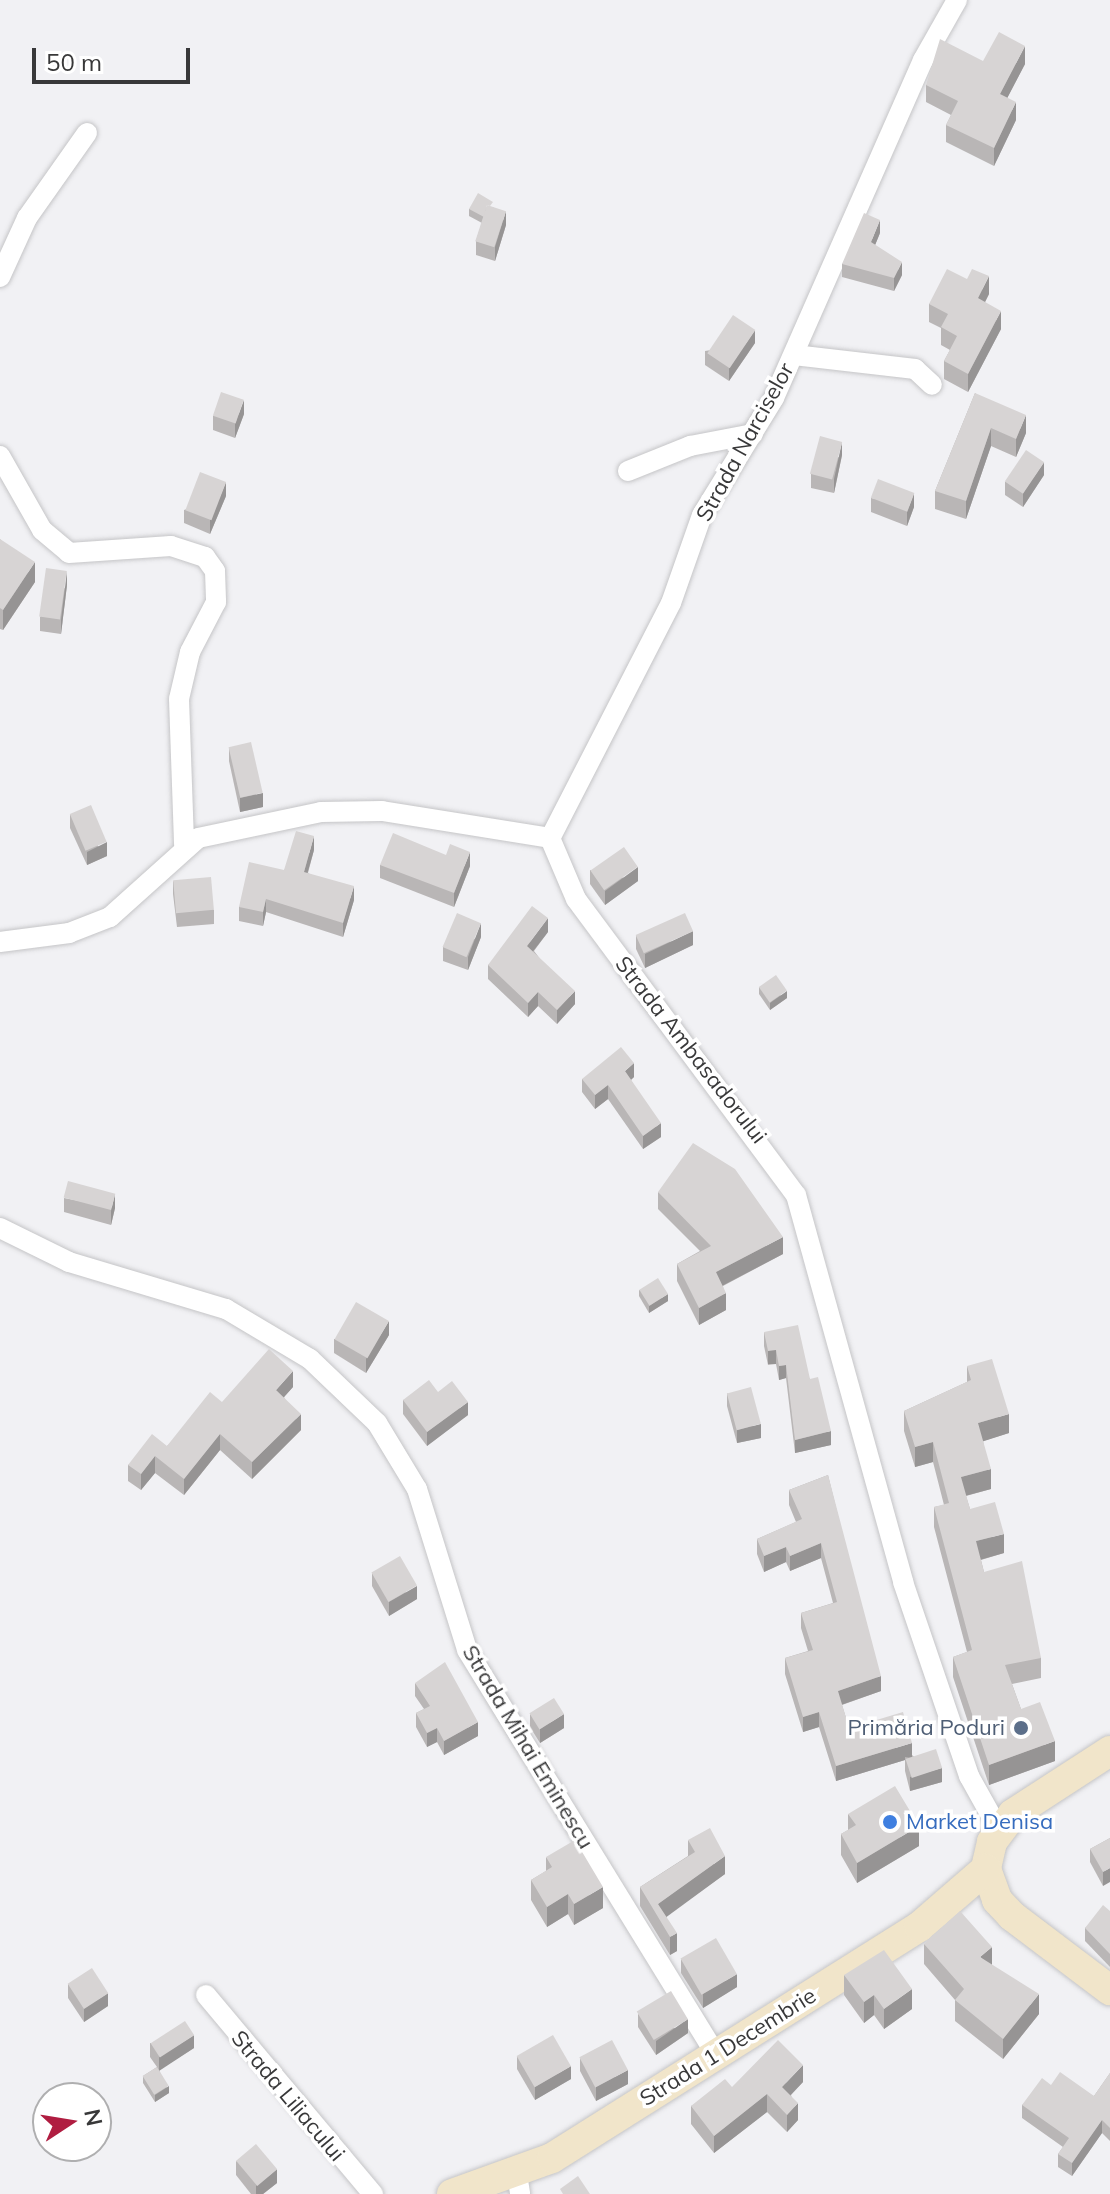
<!DOCTYPE html>
<html>
<head>
<meta charset="utf-8">
<style>
	body { margin:0 }
	#map { position:relative; width:1110px; height:2194px; overflow:hidden; background:#f1f1f4; font-family:Mulish,sans-serif }
	div>[style] { position:absolute }
	.roads { filter:drop-shadow(0 0 2px #c5c5c7) drop-shadow(0 0 2px #c5c5c7) }
	.street>* { height:20px; margin:-10px; padding:0 10px; transform-origin:10px; border-radius:10px; background:#fff }
	.secondary>* { height:30px; margin:-15px; padding:0 15px; transform-origin:15px; border-radius:15px; background:#f1e5ca }
	.wall>* { inset:0; background:#b9b6b6 }
	.shaded-wall>* { inset:0; background:#969494; transform-origin:0 0 }
	.building>* { inset:0; background:#d7d4d4; transform-origin:0 0 }
	.dots>* { width:22px; height:22px; translate:-50% -50%; box-sizing:border-box; border:4px solid #fff; border-radius:50% }
	span { translate:-50% -50%; white-space:nowrap; text-align:center; line-height:1.15; -webkit-text-stroke:7px #fff; paint-order:stroke }
	.street-label { font-size:22px; color:#383839 }
	.service-label { font-size:22px; color:#4e5e75 }
	.right { translate:-100% -50%; text-align:right }
	.shop-label { font-size:22px; color:#366cbe }
	.left { translate:0 -50%; text-align:left }
	.north { position:absolute; left:32px; top:2082px; width:80px; height:80px; box-sizing:border-box; background:#fff; border:2px solid #afafb0; border-radius:50%; rotate:78deg; font-size:22px; font-weight:700; line-height:32px; text-align:center; color:#383839 }
	.north::after { content:''; display:block; margin:auto; width:28px; height:36px; background:#b01d41; clip-path:polygon(50% 0,100% 100%,50% 72%,0 100%) }
	.scale { position:absolute; left:32px; top:48px; width:158px; height:36px; box-sizing:border-box; border:4px solid #383839; border-top:0; padding-left:10px; font-size:24px; line-height:28px; white-space:nowrap; color:#383839; -webkit-text-stroke:6px #fff; paint-order:stroke }
</style>
</head>
<body>
<div id="map">
	<div class="roads">
		<div class="street">
			<div style="left:957px;top:0;width:69px;rotate:119.5deg"></div>
			<div style="left:923px;top:60px;width:369px;rotate:113.8deg"></div>
			<div style="left:774px;top:398px;width:137px;rotate:121.6deg"></div>
			<div style="left:702px;top:515px;width:93px;rotate:109.4deg"></div>
			<div style="left:671px;top:603px;width:264px;rotate:117.2deg"></div>
			<div style="left:550px;top:838px;width:66px;rotate:66.9deg"></div>
			<div style="left:576px;top:899px;width:369px;rotate:53.4deg"></div>
			<div style="left:796px;top:1195px;width:402px;rotate:74.5deg"></div>
			<div style="left:903px;top:1582px;width:205px;rotate:71.2deg"></div>
			<div style="left:969px;top:1776px;width:62px;rotate:60.9deg"></div>
			<div style="left:0;top:277px;width:65px;rotate:-65.4deg"></div>
			<div style="left:27px;top:218px;width:104px;rotate:-54.8deg"></div>
			<div style="left:794px;top:355px;width:122px;rotate:6.6deg"></div>
			<div style="left:915px;top:369px;width:23px;rotate:43deg"></div>
			<div style="left:0;top:456px;width:85px;rotate:60.4deg"></div>
			<div style="left:42px;top:530px;width:35px;rotate:40deg"></div>
			<div style="left:69px;top:553px;width:102px;rotate:-3.9deg"></div>
			<div style="left:171px;top:546px;width:36px;rotate:18deg"></div>
			<div style="left:205px;top:557px;width:17px;rotate:54deg"></div>
			<div style="left:215px;top:571px;width:31px;rotate:88deg"></div>
			<div style="left:216px;top:602px;width:56px;rotate:117.5deg"></div>
			<div style="left:190px;top:652px;width:48px;rotate:103.2deg"></div>
			<div style="left:179px;top:699px;width:146px;rotate:88deg"></div>
			<div style="left:628px;top:471px;width:67px;rotate:-22deg"></div>
			<div style="left:690px;top:446px;width:64px;rotate:-10.8deg"></div>
			<div style="left:0;top:942px;width:70px;rotate:-7.4deg"></div>
			<div style="left:69px;top:933px;width:44px;rotate:-21.3deg"></div>
			<div style="left:110px;top:917px;width:118px;rotate:-41.9deg"></div>
			<div style="left:198px;top:838px;width:126px;rotate:-11.9deg"></div>
			<div style="left:321px;top:812px;width:61px;rotate:-0.9deg"></div>
			<div style="left:382px;top:811px;width:170px;rotate:9.1deg"></div>
			<div style="left:0;top:1228px;width:77px;rotate:26.2deg"></div>
			<div style="left:69px;top:1262px;width:164px;rotate:16.7deg"></div>
			<div style="left:226px;top:1309px;width:98px;rotate:30.8deg"></div>
			<div style="left:310px;top:1359px;width:93px;rotate:43.7deg"></div>
			<div style="left:377px;top:1423px;width:77px;rotate:58.8deg"></div>
			<div style="left:417px;top:1489px;width:169px;rotate:72.7deg"></div>
			<div style="left:467px;top:1650px;width:475px;rotate:58.4deg"></div>
			<div style="left:206px;top:1995px;width:260px;rotate:50deg"></div>
			<div style="left:517px;top:2174px;width:20px;rotate:81deg"></div>
		</div>
		<div class="secondary">
			<div style="left:1110px;top:1751px;width:116px;rotate:147deg"></div>
			<div style="left:1013px;top:1814px;width:35px;rotate:127deg"></div>
			<div style="left:992px;top:1842px;width:28px;rotate:103deg"></div>
			<div style="left:986px;top:1869px;width:33px;rotate:70deg"></div>
			<div style="left:997px;top:1900px;width:22px;rotate:47deg"></div>
			<div style="left:1012px;top:1916px;width:123px;rotate:37.1deg"></div>
			<div style="left:452px;top:2194px;width:106px;rotate:-19.8deg"></div>
			<div style="left:552px;top:2158px;width:434px;rotate:-32.2deg"></div>
			<div style="left:919px;top:1927px;width:89px;rotate:-40.9deg"></div>
		</div>
	</div>
	<div class="wall">
		<div style="clip-path:polygon(983px 61px,1025px 64px,1007px 98px,1016px 120px,994px 166px,946px 142px,946px 125px,951px 115px,926px 102px,926px 85px)"></div>
		<div style="clip-path:polygon(493px 207px,506px 225px,495px 261px,476px 255px,476px 241px,482px 223px,469px 216px,469px 209px)"></div>
		<div style="clip-path:polygon(880px 233px,875px 245px,902px 275px,894px 291px,842px 277px,842px 264px)"></div>
		<div style="clip-path:polygon(967px 279px,989px 294px,985px 302px,1001px 329px,968px 392px,944px 379px,944px 361px,950px 350px,941px 345px,941px 328px,929px 322px,929px 304px)"></div>
		<div style="clip-path:polygon(755px 343px,729px 381px,705px 365px,705px 351px)"></div>
		<div style="clip-path:polygon(975px 393px,1026px 433px,1016px 457px,991px 446px,966px 519px,935px 509px,935px 491px)"></div>
		<div style="clip-path:polygon(244px 414px,235px 438px,213px 430px,213px 416px)"></div>
		<div style="clip-path:polygon(842px 455px,834px 493px,811px 488px,811px 474px)"></div>
		<div style="clip-path:polygon(1044px 475px,1023px 507px,1005px 495px,1005px 482px)"></div>
		<div style="clip-path:polygon(226px 496px,210px 534px,184px 523px,184px 510px)"></div>
		<div style="clip-path:polygon(871px 498px,914px 507px,907px 526px,871px 512px)"></div>
		<div style="clip-path:polygon(0 539px,35px 582px,3px 630px,0 629px)"></div>
		<div style="clip-path:polygon(67px 585px,61px 634px,40px 631px,40px 617px)"></div>
		<div style="clip-path:polygon(229px 747px,263px 807px,240px 812px,229px 761px)"></div>
		<div style="clip-path:polygon(70px 814px,107px 856px,87px 865px,70px 828px)"></div>
		<div style="clip-path:polygon(314px 850px,308px 873px,354px 900px,343px 937px,266px 912px,263px 926px,239px 921px,239px 907px,284px 870px)"></div>
		<div style="clip-path:polygon(380px 865px,470px 866px,454px 907px,380px 878px)"></div>
		<div style="clip-path:polygon(590px 870px,638px 881px,605px 905px,590px 884px)"></div>
		<div style="clip-path:polygon(173px 881px,214px 910px,214px 924px,177px 927px,173px 894px)"></div>
		<div style="clip-path:polygon(548px 932px,534px 951px,575px 1004px,557px 1024px,538px 1006px,528px 1017px,488px 979px,488px 965px)"></div>
		<div style="clip-path:polygon(636px 936px,693px 945px,645px 968px,636px 949px)"></div>
		<div style="clip-path:polygon(481px 937px,468px 970px,443px 961px,443px 947px)"></div>
		<div style="clip-path:polygon(759px 987px,787px 998px,770px 1010px,759px 994px)"></div>
		<div style="clip-path:polygon(634px 1077px,631px 1080px,661px 1137px,643px 1149px,608px 1099px,595px 1109px,582px 1092px,582px 1079px)"></div>
		<div style="clip-path:polygon(658px 1192px,783px 1254px,723px 1286px,726px 1310px,699px 1325px,677px 1281px,677px 1264px,700px 1251px,658px 1209px)"></div>
		<div style="clip-path:polygon(64px 1198px,115px 1208px,111px 1225px,64px 1212px)"></div>
		<div style="clip-path:polygon(639px 1290px,668px 1301px,649px 1313px,639px 1296px)"></div>
		<div style="clip-path:polygon(764px 1332px,810px 1379px,831px 1445px,795px 1453px,786px 1378px,779px 1380px,776px 1364px,768px 1365px,764px 1346px)"></div>
		<div style="clip-path:polygon(389px 1335px,366px 1373px,334px 1353px,334px 1339px)"></div>
		<div style="clip-path:polygon(967px 1366px,1009px 1433px,983px 1441px,991px 1489px,966px 1496px,970px 1509px,1004px 1553px,981px 1560px,984px 1572px,1041px 1658px,1041px 1678px,1012px 1684px,1021px 1709px,1055px 1761px,989px 1785px,953px 1677px,953px 1657px,967px 1652px,934px 1527px,934px 1507px,944px 1505px,933px 1462px,915px 1467px,904px 1431px,904px 1411px,967px 1382px)"></div>
		<div style="clip-path:polygon(293px 1387px,284px 1397px,301px 1430px,252px 1479px,220px 1450px,184px 1495px,155px 1473px,141px 1490px,128px 1481px,128px 1465px,167px 1446px,222px 1402px)"></div>
		<div style="clip-path:polygon(438px 1392px,468px 1415px,427px 1446px,403px 1414px,403px 1400px)"></div>
		<div style="clip-path:polygon(727px 1393px,761px 1438px,737px 1443px,727px 1406px)"></div>
		<div style="clip-path:polygon(828px 1475px,881px 1691px,842px 1705px,847px 1721px,850px 1728px,912px 1755px,942px 1782px,910px 1791px,905px 1771px,905px 1760px,836px 1781px,819px 1727px,803px 1732px,785px 1674px,785px 1658px,808px 1651px,801px 1628px,801px 1613px,833px 1603px,821px 1558px,790px 1571px,786px 1562px,764px 1572px,757px 1554px,757px 1539px,796px 1522px,789px 1505px,789px 1490px)"></div>
		<div style="clip-path:polygon(372px 1573px,417px 1599px,389px 1616px,372px 1586px)"></div>
		<div style="clip-path:polygon(415px 1683px,478px 1736px,444px 1755px,437px 1742px,427px 1747px,416px 1727px,416px 1713px,424px 1709px,415px 1696px)"></div>
		<div style="clip-path:polygon(530px 1714px,564px 1728px,540px 1743px,530px 1727px)"></div>
		<div style="clip-path:polygon(848px 1814px,919px 1846px,857px 1883px,841px 1855px,841px 1834px,848px 1830px)"></div>
		<div style="clip-path:polygon(1110px 1838px,1103px 1886px,1090px 1862px,1090px 1849px)"></div>
		<div style="clip-path:polygon(688px 1840px,725px 1874px,666px 1916px,677px 1951px,670px 1955px,640px 1906px,640px 1887px,688px 1856px)"></div>
		<div style="clip-path:polygon(546px 1857px,603px 1908px,574px 1925px,568px 1914px,547px 1927px,531px 1900px,531px 1880px,546px 1871px)"></div>
		<div style="clip-path:polygon(1110px 1911px,1110px 1967px,1085px 1941px,1085px 1928px)"></div>
		<div style="clip-path:polygon(924px 1944px,992px 1965px,1039px 2014px,1003px 2059px,955px 2021px,955px 2000px,924px 1964px)"></div>
		<div style="clip-path:polygon(681px 1959px,737px 1987px,703px 2008px,681px 1973px)"></div>
		<div style="clip-path:polygon(844px 1975px,912px 2009px,884px 2029px,874px 2015px,864px 2023px,844px 1995px)"></div>
		<div style="clip-path:polygon(68px 1984px,108px 2006px,84px 2022px,68px 1998px)"></div>
		<div style="clip-path:polygon(638px 2014px,688px 2033px,656px 2055px,638px 2027px)"></div>
		<div style="clip-path:polygon(150px 2043px,194px 2048px,159px 2070px,169px 2093px,155px 2102px,143px 2083px,143px 2076px,157px 2067px,150px 2057px)"></div>
		<div style="clip-path:polygon(517px 2056px,571px 2079px,535px 2100px,517px 2069px)"></div>
		<div style="clip-path:polygon(580px 2058px,628px 2084px,596px 2101px,580px 2071px)"></div>
		<div style="clip-path:polygon(1110px 2073px,1110px 2141px,1102px 2133px,1072px 2176px,1058px 2167px,1058px 2154px,1063px 2147px,1022px 2118px,1022px 2105px,1051px 2085px,1094px 2096px)"></div>
		<div style="clip-path:polygon(803px 2082px,791px 2095px,798px 2120px,787px 2132px,767px 2112px,714px 2153px,691px 2124px,691px 2106px,732px 2087px)"></div>
		<div style="clip-path:polygon(236px 2161px,277px 2183px,263px 2194px,251px 2194px,236px 2175px)"></div>
	</div>
	<div class="shaded-wall">
		<div style="clip-path:polygon(1025px 46px,1025px 64px,1000px 112px,1000px 94px)"></div>
		<div style="clip-path:polygon(1016px 102px,1016px 120px,994px 166px,994px 148px)"></div>
		<div style="clip-path:polygon(506px 211px,506px 225px,495px 261px,495px 247px)"></div>
		<div style="clip-path:polygon(880px 220px,880px 233px,871px 255px,871px 242px)"></div>
		<div style="clip-path:polygon(902px 262px,902px 275px,894px 291px,894px 278px)"></div>
		<div style="clip-path:polygon(989px 276px,989px 294px,978px 316px,978px 298px)"></div>
		<div style="clip-path:polygon(1001px 311px,1001px 329px,968px 392px,968px 374px)"></div>
		<div style="clip-path:polygon(755px 330px,755px 343px,729px 381px,729px 368px)"></div>
		<div style="clip-path:polygon(244px 400px,244px 414px,235px 438px,235px 424px)"></div>
		<div style="clip-path:polygon(1026px 415px,1026px 433px,1016px 457px,1016px 439px)"></div>
		<div style="clip-path:polygon(991px 428px,991px 446px,966px 519px,966px 501px)"></div>
		<div style="clip-path:polygon(842px 442px,842px 455px,834px 493px,834px 479px)"></div>
		<div style="clip-path:polygon(1044px 462px,1044px 475px,1023px 507px,1023px 493px)"></div>
		<div style="clip-path:polygon(226px 482px,226px 496px,210px 534px,210px 520px)"></div>
		<div style="clip-path:polygon(914px 493px,914px 507px,907px 526px,907px 512px)"></div>
		<div style="clip-path:polygon(35px 562px,35px 582px,3px 630px,3px 610px)"></div>
		<div style="clip-path:polygon(67px 571px,67px 585px,61px 634px,61px 620px)"></div>
		<div style="clip-path:polygon(263px 793px,263px 807px,240px 812px,240px 798px)"></div>
		<div style="clip-path:polygon(314px 836px,314px 850px,304px 885px,304px 872px)"></div>
		<div style="clip-path:polygon(107px 842px,107px 856px,87px 865px,87px 852px)"></div>
		<div style="clip-path:polygon(470px 852px,470px 866px,454px 907px,454px 893px)"></div>
		<div style="clip-path:polygon(638px 867px,638px 881px,605px 905px,605px 891px)"></div>
		<div style="clip-path:polygon(354px 886px,354px 900px,343px 937px,343px 923px)"></div>
		<div style="clip-path:polygon(266px 899px,266px 912px,263px 926px,263px 912px)"></div>
		<div style="clip-path:polygon(548px 918px,548px 932px,527px 959px,527px 946px)"></div>
		<div style="clip-path:polygon(481px 923px,481px 937px,468px 970px,468px 957px)"></div>
		<div style="clip-path:polygon(693px 931px,693px 945px,645px 968px,645px 954px)"></div>
		<div style="clip-path:polygon(575px 991px,575px 1004px,557px 1024px,557px 1010px)"></div>
		<div style="clip-path:polygon(787px 991px,787px 998px,770px 1010px,770px 1003px)"></div>
		<div style="clip-path:polygon(538px 992px,538px 1006px,528px 1017px,528px 1003px)"></div>
		<div style="clip-path:polygon(634px 1063px,634px 1077px,625px 1085px,625px 1071px)"></div>
		<div style="clip-path:polygon(608px 1085px,608px 1099px,595px 1109px,595px 1095px)"></div>
		<div style="clip-path:polygon(661px 1123px,661px 1137px,643px 1149px,643px 1136px)"></div>
		<div style="clip-path:polygon(115px 1194px,115px 1208px,111px 1225px,111px 1211px)"></div>
		<div style="clip-path:polygon(783px 1237px,783px 1254px,716px 1289px,716px 1272px)"></div>
		<div style="clip-path:polygon(726px 1293px,726px 1310px,699px 1325px,699px 1308px)"></div>
		<div style="clip-path:polygon(668px 1294px,668px 1301px,649px 1313px,649px 1306px)"></div>
		<div style="clip-path:polygon(389px 1321px,389px 1335px,366px 1373px,366px 1359px)"></div>
		<div style="left:776px;top:1350px;width:14px;height:8px;rotate:90deg"></div>
		<div style="clip-path:polygon(786px 1365px,786px 1378px,779px 1380px,779px 1366px)"></div>
		<div style="clip-path:polygon(293px 1371px,293px 1387px,276px 1406px,276px 1390px)"></div>
		<div style="clip-path:polygon(468px 1402px,468px 1415px,427px 1446px,427px 1432px)"></div>
		<div style="clip-path:polygon(301px 1414px,301px 1430px,252px 1479px,252px 1462px)"></div>
		<div style="clip-path:polygon(1009px 1414px,1009px 1433px,978px 1443px,978px 1423px)"></div>
		<div style="clip-path:polygon(761px 1424px,761px 1438px,737px 1443px,737px 1430px)"></div>
		<div style="clip-path:polygon(831px 1431px,831px 1445px,795px 1453px,795px 1440px)"></div>
		<div style="clip-path:polygon(220px 1434px,220px 1450px,184px 1495px,184px 1479px)"></div>
		<div style="clip-path:polygon(933px 1442px,933px 1462px,915px 1467px,915px 1447px)"></div>
		<div style="clip-path:polygon(155px 1456px,155px 1473px,141px 1490px,141px 1474px)"></div>
		<div style="clip-path:polygon(991px 1469px,991px 1489px,961px 1497px,961px 1477px)"></div>
		<div style="clip-path:polygon(1004px 1534px,1004px 1553px,976px 1561px,976px 1541px)"></div>
		<div style="clip-path:polygon(821px 1543px,821px 1558px,790px 1571px,790px 1556px)"></div>
		<div style="clip-path:polygon(786px 1547px,786px 1562px,764px 1572px,764px 1556px)"></div>
		<div style="clip-path:polygon(417px 1586px,417px 1599px,389px 1616px,389px 1602px)"></div>
		<div style="clip-path:polygon(881px 1676px,881px 1691px,838px 1706px,838px 1691px)"></div>
		<div style="clip-path:polygon(819px 1712px,819px 1727px,803px 1732px,803px 1717px)"></div>
		<div style="clip-path:polygon(564px 1714px,564px 1728px,540px 1743px,540px 1729px)"></div>
		<div style="clip-path:polygon(478px 1722px,478px 1736px,444px 1755px,444px 1741px)"></div>
		<div style="clip-path:polygon(437px 1728px,437px 1742px,427px 1747px,427px 1733px)"></div>
		<div style="clip-path:polygon(1055px 1741px,1055px 1761px,989px 1785px,989px 1765px)"></div>
		<div style="clip-path:polygon(912px 1743px,912px 1758px,905px 1757px,905px 1760px,836px 1781px,836px 1766px)"></div>
		<div style="clip-path:polygon(942px 1768px,942px 1782px,910px 1791px,910px 1777px)"></div>
		<div style="clip-path:polygon(919px 1826px,919px 1846px,857px 1883px,857px 1863px)"></div>
		<div style="clip-path:polygon(725px 1856px,725px 1874px,661px 1921px,658px 1904px)"></div>
		<div style="clip-path:polygon(1110px 1868px,1110px 1882px,1103px 1886px,1103px 1872px)"></div>
		<div style="clip-path:polygon(603px 1887px,603px 1908px,574px 1925px,574px 1904px)"></div>
		<div style="clip-path:polygon(568px 1894px,568px 1914px,547px 1927px,547px 1907px)"></div>
		<div style="clip-path:polygon(677px 1933px,677px 1951px,670px 1955px,670px 1937px)"></div>
		<div style="clip-path:polygon(992px 1947px,992px 1967px,980px 1957px)"></div>
		<div style="clip-path:polygon(737px 1974px,737px 1987px,703px 2008px,703px 1994px)"></div>
		<div style="clip-path:polygon(912px 1989px,912px 2009px,884px 2029px,884px 2009px)"></div>
		<div style="clip-path:polygon(108px 1993px,108px 2006px,84px 2022px,84px 2008px)"></div>
		<div style="clip-path:polygon(1039px 1994px,1039px 2014px,1003px 2059px,1003px 2039px)"></div>
		<div style="clip-path:polygon(874px 1995px,874px 2015px,864px 2023px,864px 2002px)"></div>
		<div style="clip-path:polygon(688px 2019px,688px 2033px,656px 2055px,656px 2041px)"></div>
		<div style="clip-path:polygon(194px 2035px,194px 2048px,159px 2071px,159px 2057px)"></div>
		<div style="clip-path:polygon(803px 2065px,803px 2082px,782px 2104px,782px 2087px)"></div>
		<div style="clip-path:polygon(571px 2066px,571px 2079px,535px 2100px,535px 2087px)"></div>
		<div style="clip-path:polygon(628px 2070px,628px 2084px,596px 2101px,596px 2087px)"></div>
		<div style="clip-path:polygon(169px 2086px,169px 2093px,155px 2102px,155px 2095px)"></div>
		<div style="clip-path:polygon(767px 2094px,767px 2112px,714px 2153px,714px 2136px)"></div>
		<div style="clip-path:polygon(798px 2103px,798px 2120px,787px 2132px,787px 2115px)"></div>
		<div style="clip-path:polygon(1102px 2120px,1102px 2133px,1072px 2176px,1072px 2163px)"></div>
		<div style="clip-path:polygon(277px 2169px,277px 2183px,263px 2194px,256px 2194px,256px 2186px)"></div>
	</div>
	<div class="building">
		<div style="clip-path:polygon(999px 32px,1025px 46px,1000px 94px,1016px 102px,994px 148px,946px 125px,958px 101px,926px 85px,940px 39px,983px 61px)"></div>
		<div style="clip-path:polygon(478px 193px,493px 202px,490px 206px,487px 205px,484px 217px,469px 209px)"></div>
		<div style="left:487px;top:205px;width:20px;height:38px;rotate:18deg"></div>
		<div style="clip-path:polygon(864px 213px,880px 220px,871px 242px,902px 262px,894px 278px,842px 264px)"></div>
		<div style="clip-path:polygon(947px 269px,967px 279px,972px 269px,989px 276px,978px 298px,1001px 311px,968px 374px,944px 361px,957px 336px,941px 327px,948px 314px,929px 304px)"></div>
		<div style="left:733px;top:315px;width:27px;height:46px;rotate:34deg"></div>
		<div style="left:221px;top:392px;width:24px;height:25px;rotate:19deg"></div>
		<div style="clip-path:polygon(975px 393px,1026px 415px,1016px 439px,991px 428px,966px 501px,935px 491px)"></div>
		<div style="left:820px;top:436px;width:23px;height:39px;rotate:15deg"></div>
		<div style="left:1026px;top:450px;width:22px;height:38px;rotate:34deg"></div>
		<div style="left:200px;top:472px;width:28px;height:41px;rotate:21deg"></div>
		<div style="left:878px;top:479px;width:39px;height:20px;rotate:21deg"></div>
		<div style="clip-path:polygon(0 539px,35px 562px,3px 610px,0 608px)"></div>
		<div style="left:46px;top:568px;width:21px;height:49px;rotate:8deg"></div>
		<div style="left:251px;top:742px;width:52px;height:23px;rotate:77deg"></div>
		<div style="left:91px;top:805px;width:40px;height:23px;rotate:67deg"></div>
		<div style="clip-path:polygon(296px 831px,314px 836px,304px 872px,354px 886px,343px 923px,266px 899px,263px 912px,239px 907px,249px 862px,284px 870px)"></div>
		<div style="clip-path:polygon(393px 833px,446px 855px,450px 844px,470px 852px,454px 893px,380px 865px)"></div>
		<div style="left:624px;top:847px;width:24px;height:41px;rotate:55deg"></div>
		<div style="left:211px;top:877px;width:33px;height:38px;rotate:85deg"></div>
		<div style="clip-path:polygon(532px 906px,548px 918px,527px 946px,575px 991px,557px 1010px,538px 992px,528px 1003px,488px 965px)"></div>
		<div style="left:457px;top:913px;width:26px;height:37px;rotate:23deg"></div>
		<div style="left:685px;top:913px;width:20px;height:54px;rotate:66deg"></div>
		<div style="left:776px;top:975px;width:19px;height:21px;rotate:55deg"></div>
		<div style="clip-path:polygon(621px 1047px,634px 1063px,625px 1071px,661px 1123px,643px 1136px,608px 1085px,595px 1095px,582px 1079px)"></div>
		<div style="clip-path:polygon(693px 1143px,735px 1169px,783px 1237px,716px 1272px,726px 1293px,699px 1308px,677px 1264px,711px 1246px,658px 1192px)"></div>
		<div style="left:68px;top:1181px;width:49px;height:17px;rotate:15deg"></div>
		<div style="left:658px;top:1278px;width:19px;height:22px;rotate:58deg"></div>
		<div style="left:356px;top:1302px;width:38px;height:43px;rotate:30deg"></div>
		<div style="clip-path:polygon(798px 1325px,810px 1379px,818px 1377px,831px 1431px,795px 1440px,786px 1365px,779px 1366px,776px 1350px,768px 1351px,764px 1332px)"></div>
		<div style="clip-path:polygon(269px 1349px,293px 1371px,276px 1390px,301px 1414px,252px 1462px,220px 1434px,184px 1479px,155px 1456px,141px 1474px,128px 1465px,152px 1434px,167px 1446px,210px 1392px,222px 1402px)"></div>
		<div style="clip-path:polygon(992px 1359px,1009px 1414px,978px 1423px,991px 1469px,961px 1477px,970px 1509px,995px 1502px,1004px 1534px,976px 1541px,984px 1572px,1022px 1561px,1041px 1658px,1005px 1665px,1021px 1709px,1040px 1702px,1055px 1741px,989px 1765px,953px 1657px,972px 1650px,934px 1507px,949px 1503px,933px 1442px,915px 1447px,904px 1411px,971px 1380px,967px 1366px)"></div>
		<div style="clip-path:polygon(429px 1380px,438px 1392px,452px 1381px,468px 1402px,427px 1432px,403px 1400px)"></div>
		<div style="left:751px;top:1387px;width:38px;height:25px;rotate:75deg"></div>
		<div style="clip-path:polygon(828px 1475px,881px 1676px,838px 1691px,847px 1721px,850px 1728px,903px 1712px,912px 1743px,836px 1766px,819px 1712px,803px 1717px,785px 1658px,813px 1650px,801px 1613px,837px 1602px,821px 1543px,790px 1556px,786px 1547px,764px 1556px,757px 1539px,802px 1519px,789px 1490px)"></div>
		<div style="left:400px;top:1556px;width:34px;height:33px;rotate:60deg"></div>
		<div style="clip-path:polygon(445px 1662px,478px 1722px,444px 1741px,437px 1728px,427px 1733px,416px 1713px,430px 1706px,415px 1683px)"></div>
		<div style="left:554px;top:1698px;width:19px;height:29px;rotate:58deg"></div>
		<div style="left:936px;top:1749px;width:20px;height:32px;rotate:72deg"></div>
		<div style="clip-path:polygon(895px 1786px,919px 1826px,857px 1863px,841px 1834px,856px 1825px,848px 1814px)"></div>
		<div style="clip-path:polygon(710px 1828px,725px 1856px,658px 1904px,677px 1933px,670px 1937px,640px 1887px,695px 1852px,688px 1840px)"></div>
		<div style="clip-path:polygon(1110px 1838px,1110px 1868px,1103px 1872px,1090px 1849px)"></div>
		<div style="clip-path:polygon(575px 1840px,603px 1887px,574px 1904px,568px 1894px,547px 1907px,531px 1880px,552px 1867px,546px 1857px)"></div>
		<div style="clip-path:polygon(1103px 1905px,1110px 1911px,1110px 1954px,1085px 1928px)"></div>
		<div style="clip-path:polygon(960px 1911px,992px 1947px,980px 1957px,1039px 1994px,1003px 2039px,955px 2000px,964px 1989px,924px 1944px)"></div>
		<div style="left:716px;top:1938px;width:42px;height:41px;rotate:60deg"></div>
		<div style="clip-path:polygon(884px 1950px,912px 1989px,884px 2009px,874px 1995px,864px 2002px,844px 1975px)"></div>
		<div style="left:92px;top:1968px;width:30px;height:29px;rotate:57deg"></div>
		<div style="left:671px;top:1991px;width:33px;height:40px;rotate:59deg"></div>
		<div style="left:185px;top:2021px;width:17px;height:41px;rotate:57deg"></div>
		<div style="left:553px;top:2035px;width:36px;height:42px;rotate:60deg"></div>
		<div style="left:612px;top:2040px;width:34px;height:37px;rotate:62deg"></div>
		<div style="clip-path:polygon(778px 2040px,803px 2065px,782px 2087px,798px 2103px,787px 2115px,767px 2094px,714px 2136px,691px 2106px,725px 2079px,732px 2087px)"></div>
		<div style="left:157px;top:2067px;width:22px;height:17px;rotate:58deg"></div>
		<div style="clip-path:polygon(1060px 2072px,1094px 2096px,1110px 2073px,1110px 2128px,1102px 2120px,1072px 2163px,1058px 2154px,1069px 2138px,1022px 2105px,1042px 2078px,1051px 2085px)"></div>
		<div style="left:256px;top:2144px;width:33px;height:26px;rotate:50deg"></div>
		<div style="clip-path:polygon(578px 2176px,590px 2194px,563px 2194px,560px 2189px)"></div>
	</div>
	<div class="dots">
		<div style="left:1021px;top:1728px;background:#5c6f8a"></div>
		<div style="left:890px;top:1822px;background:#3f7fe0"></div>
	</div>
	<div class="street-label">
		<span style="left:745px;top:442px;rotate:-61deg">Strada Narciselor</span>
		<span style="left:691px;top:1050px;rotate:52deg">Strada Ambasadorului</span>
		<span style="left:528px;top:1747px;rotate:59deg">Strada Mihai Eminescu</span>
		<span style="left:728px;top:2047px;rotate:-32deg">Strada 1 Decembrie</span>
		<span style="left:288px;top:2096px;rotate:50deg">Strada Liliacului</span>
	</div>
	<div class="service-label">
		<span class="right" style="left:1005px;top:1728px">Primăria Poduri</span>
	</div>
	<div class="shop-label">
		<span class="left" style="left:906px;top:1822px">Market Denisa</span>
	</div>
	<div class="north">N</div>
	<div class="scale">50 m</div>
</div>
</body>
</html>
